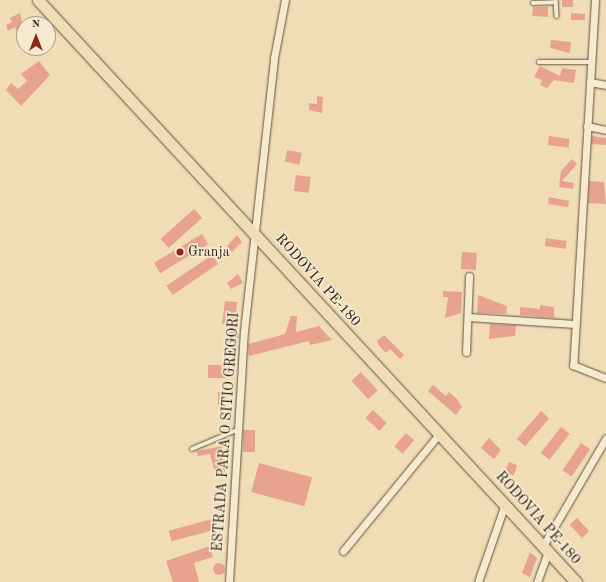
<!DOCTYPE html>
<html>
<head>
<meta charset="utf-8">
<style>
	body { margin:0 }
	#map { position:relative; width:606px; height:582px; overflow:hidden; background:#f0ddb6; font-family:"Old Standard TT",serif }
	div>[style] { position:absolute }
	.building>* { inset:0; background:#e8a38f; transform-origin:0 0 }
	.round { border-radius:50% }
	.roads { filter:drop-shadow(0 0 1px #5e5241) drop-shadow(0 0 1px #5e5241) }
	.lane>* { height:3.5px; margin:-1.75px; padding:0 1.75px; transform-origin:1.75px; border-radius:1.75px; background:#f5e9d0 }
	.street>* { height:7px; margin:-3.5px; padding:0 3.5px; transform-origin:3.5px; border-radius:3.5px; background:#f5e9d0 }
	.primary>* { height:11px; margin:-5.5px; padding:0 5.5px; transform-origin:5.5px; border-radius:5.5px; background:#f0ddb6 }
	.dots>* { width:11px; height:11px; translate:-50% -50%; box-sizing:border-box; border:2px solid #f5e9d0; border-radius:50% }
	span { translate:-50% -50%; white-space:nowrap; text-align:center; line-height:1.15; -webkit-text-stroke:3.5px #f5e9d0; paint-order:stroke }
	.poi-label { font-size:14px; color:#2d231a }
	.left { translate:0 -50%; text-align:left }
	.street-label { font-size:14px; color:#2d231a }
	.north { position:absolute; left:16px; top:16px; width:40px; height:40px; box-sizing:border-box; background:#f5e9d0; border:1px solid #a59a87; border-radius:50%; rotate:0deg; font-size:11px; font-weight:700; line-height:16px; text-align:center; color:#2d231a }
	.north::after { content:''; display:block; margin:auto; width:14px; height:18px; background:#8f2418; clip-path:polygon(50% 0,100% 100%,50% 72%,0 100%) }
</style>
</head>
<body>
<div id="map">
	<div class="building">
		<div style="left:562px;top:0;width:11px;height:7px"></div>
		<div style="clip-path:polygon(533px 7px,548px 7px,548px 17px,532px 16px)"></div>
		<div style="clip-path:polygon(20px 13px,24px 31px,18px 34px,15px 27px,8px 31px,6px 25px,12px 22px,10px 18px)"></div>
		<div style="clip-path:polygon(571px 13px,585px 14px,585px 20px,571px 20px)"></div>
		<div style="clip-path:polygon(551px 40px,571px 42px,570px 53px,550px 48px)"></div>
		<div style="clip-path:polygon(39px 61px,50px 75px,21px 106px,6px 90px,11px 83px,18px 89px,27px 81px,21px 74px)"></div>
		<div style="clip-path:polygon(540px 66px,560px 76px,562px 68px,576px 70px,574px 83px,554px 80px,547px 88px,540px 85px,542px 80px,534px 77px)"></div>
		<div style="clip-path:polygon(317px 96px,323px 97px,322px 113px,309px 110px,309px 103px,317px 104px)"></div>
		<div style="left:549px;top:136px;width:21px;height:9px;rotate:8deg"></div>
		<div style="clip-path:polygon(592px 136px,606px 138px,606px 145px,591px 144px)"></div>
		<div style="left:287px;top:150px;width:15px;height:12px;rotate:11deg"></div>
		<div style="clip-path:polygon(572px 159px,577px 164px,562px 181px,574px 183px,573px 189px,559px 187px,561px 171px)"></div>
		<div style="left:296px;top:175px;width:15px;height:16px;rotate:8deg"></div>
		<div style="clip-path:polygon(589px 181px,604px 182px,606px 204px,588px 203px)"></div>
		<div style="clip-path:polygon(549px 197px,569px 201px,568px 207px,548px 204px)"></div>
		<div style="left:194px;top:209px;width:12px;height:45px;rotate:48deg"></div>
		<div style="left:202px;top:234px;width:12px;height:56px;rotate:59deg"></div>
		<div style="clip-path:polygon(237px 235px,242px 242px,232px 252px,227px 246px)"></div>
		<div style="left:546px;top:238px;width:21px;height:8px;rotate:8deg"></div>
		<div style="left:462px;top:252px;width:15px;height:17px;rotate:4deg"></div>
		<div style="left:212px;top:255px;width:11px;height:55px;rotate:56deg"></div>
		<div style="clip-path:polygon(238px 274px,243px 283px,231px 289px,227px 283px)"></div>
		<div style="clip-path:polygon(443px 291px,462px 292px,461px 313px,445px 318px,448px 297px,443px 297px)"></div>
		<div style="clip-path:polygon(478px 295px,507px 306px,506px 314px,477px 313px)"></div>
		<div style="clip-path:polygon(225px 301px,237px 302px,236px 315px,240px 316px,239px 322px,235px 322px,235px 332px,239px 333px,236px 352px,226px 350px,230px 325px,222px 324px)"></div>
		<div style="clip-path:polygon(540px 305px,554px 307px,554px 318px,520px 315px,520px 307px,540px 309px)"></div>
		<div style="clip-path:polygon(291px 316px,297px 316px,296px 332px,319px 326px,332px 340px,310px 345px,309px 341px,249px 356px,248px 344px,285px 334px)"></div>
		<div style="clip-path:polygon(490px 324px,516px 325px,515px 336px,489px 339px)"></div>
		<div style="clip-path:polygon(384px 335px,404px 355px,400px 359px,390px 349px,386px 353px,380px 347px,377px 341px)"></div>
		<div style="left:208px;top:365px;width:18px;height:13px"></div>
		<div style="left:361px;top:372px;width:25px;height:13px;rotate:48deg"></div>
		<div style="clip-path:polygon(433px 385px,446px 396px,449px 392px,457px 399px,462px 407px,456px 415px,428px 391px)"></div>
		<div style="left:227px;top:392px;width:13px;height:9px;rotate:90deg"></div>
		<div style="left:373px;top:410px;width:19px;height:11px;rotate:43deg"></div>
		<div style="left:541px;top:411px;width:11px;height:37px;rotate:41deg"></div>
		<div style="left:561px;top:427px;width:11px;height:33px;rotate:38deg"></div>
		<div style="left:243px;top:430px;width:12px;height:22px"></div>
		<div style="left:406px;top:433px;width:11px;height:18px;rotate:41deg"></div>
		<div style="clip-path:polygon(489px 438px,501px 450px,494px 459px,481px 448px)"></div>
		<div style="left:581px;top:443px;width:11px;height:33px;rotate:34deg"></div>
		<div style="clip-path:polygon(223px 446px,220px 451px,227px 474px,216px 476px,210px 454px,198px 456px,196px 451px)"></div>
		<div style="left:509px;top:462px;width:9px;height:11px;rotate:21deg"></div>
		<div style="left:259px;top:463px;width:55px;height:30px;rotate:15deg"></div>
		<div style="left:216px;top:518px;width:11px;height:49px;rotate:75deg"></div>
		<div style="left:577px;top:518px;width:18px;height:10px;rotate:47deg"></div>
		<div style="clip-path:polygon(210px 546px,213px 557px,194px 563px,199px 582px,173px 582px,166px 561px)"></div>
		<div style="clip-path:polygon(530px 552px,537px 558px,530px 577px,522px 573px)"></div>
		<div class="round" style="left:213px;top:563px;width:12px;height:12px"></div>
	</div>
	<div class="roads">
		<div class="lane">
			<div style="left:556px;top:1px;width:15px;rotate:86deg"></div>
			<div style="left:533px;top:3px;width:23px;rotate:-2deg"></div>
			<div style="left:539px;top:62px;width:52px"></div>
			<div style="left:192px;top:449px;width:49px;rotate:-22.9deg"></div>
		</div>
		<div class="street">
			<div style="left:595px;top:0;width:366px;rotate:93.4deg"></div>
			<div style="left:573px;top:365px;width:35px;rotate:22deg"></div>
			<div style="left:590px;top:82px;width:16px;rotate:11deg"></div>
			<div style="left:587px;top:126px;width:19px;rotate:12deg"></div>
			<div style="left:468px;top:317px;width:107px;rotate:3.7deg"></div>
			<div style="left:466px;top:352px;width:76px;rotate:-87.7deg"></div>
			<div style="left:543px;top:546px;width:125px;rotate:-59.7deg"></div>
			<div style="left:343px;top:551px;width:151px;rotate:-50.6deg"></div>
			<div style="left:229px;top:582px;width:251px;rotate:-86.6deg"></div>
			<div style="left:244px;top:331px;width:275px;rotate:-83.7deg"></div>
			<div style="left:274px;top:58px;width:59px;rotate:-79.3deg"></div>
			<div style="left:478px;top:582px;width:83px;rotate:-70.9deg"></div>
			<div style="left:537px;top:582px;width:33px;rotate:-70deg"></div>
		</div>
		<div class="primary">
			<div style="left:38px;top:0;width:793px;rotate:47.25deg"></div>
		</div>
	</div>
	<div class="dots">
		<div style="left:180px;top:252px;background:#8f2418"></div>
	</div>
	<div class="poi-label">
		<span class="left" style="left:188px;top:252px">Granja</span>
	</div>
	<div class="street-label">
		<span style="left:318px;top:280px;rotate:48deg">RODOVIA PE-180</span>
		<span style="left:226px;top:432px;rotate:-86deg">ESTRADA PARA O SITIO GREGORI</span>
		<span style="left:538px;top:518px;rotate:48deg">RODOVIA PE-180</span>
	</div>
	<div class="north">N</div>
</div>
</body>
</html>
